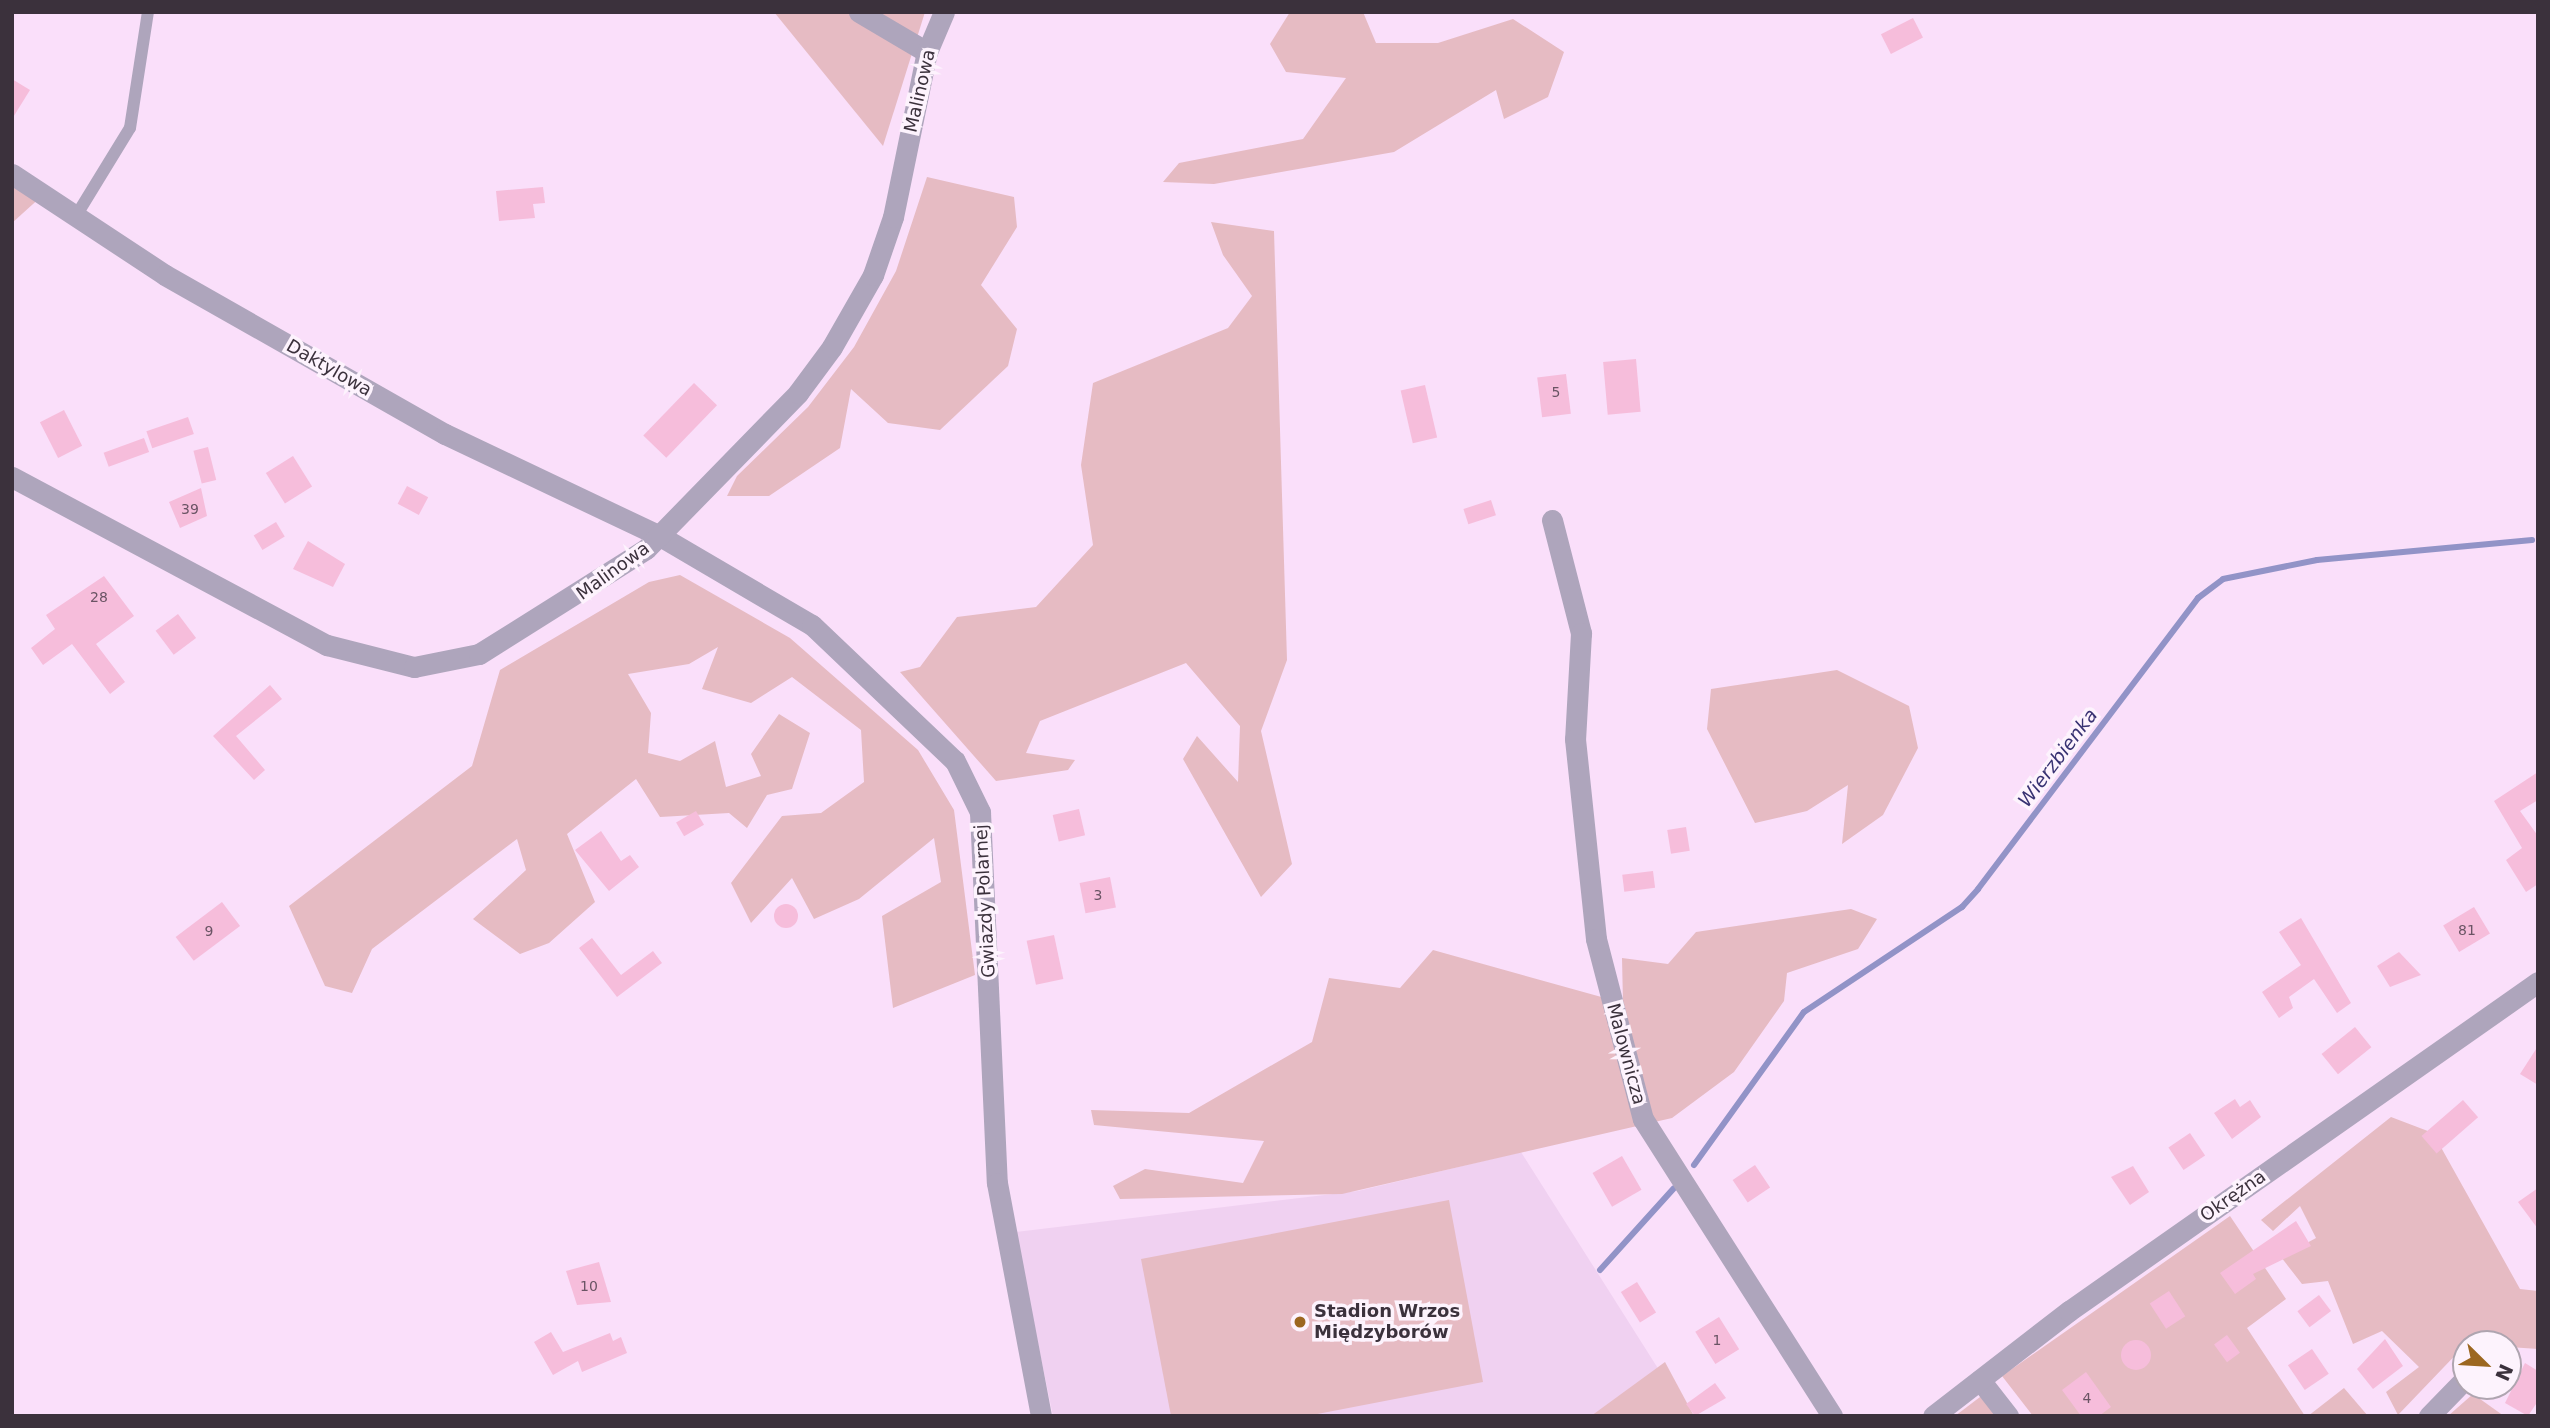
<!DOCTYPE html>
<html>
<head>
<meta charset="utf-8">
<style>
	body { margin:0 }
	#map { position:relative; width:2550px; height:1428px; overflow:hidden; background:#fadffa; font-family:"DejaVu Sans",sans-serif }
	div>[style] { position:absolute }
	.built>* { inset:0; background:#f0d1f1 }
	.green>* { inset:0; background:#e6bbc3 }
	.stream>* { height:6px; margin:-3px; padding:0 3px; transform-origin:3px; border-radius:3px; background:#9293c7 }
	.building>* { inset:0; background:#f6bddb; transform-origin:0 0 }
	.round { border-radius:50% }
	.lane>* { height:12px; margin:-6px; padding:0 6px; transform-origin:6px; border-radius:6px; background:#aea5bc }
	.street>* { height:21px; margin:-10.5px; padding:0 10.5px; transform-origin:10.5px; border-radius:10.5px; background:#aea5bc }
	.dots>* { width:19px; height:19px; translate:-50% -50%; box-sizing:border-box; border:4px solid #fdf3fd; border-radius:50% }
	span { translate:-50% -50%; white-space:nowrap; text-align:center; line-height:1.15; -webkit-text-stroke:7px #fdf3fd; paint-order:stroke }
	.number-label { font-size:14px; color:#6a5464 }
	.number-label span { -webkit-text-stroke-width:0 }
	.street-label { font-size:18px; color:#3b313c }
	.poi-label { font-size:18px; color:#3b313c; font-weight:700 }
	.left { translate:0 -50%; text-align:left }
	.water-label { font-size:19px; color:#383272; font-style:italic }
	.frame { position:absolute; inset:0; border:14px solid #3b313c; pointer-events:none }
	.north { position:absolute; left:2452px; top:1330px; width:70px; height:70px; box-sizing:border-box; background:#fdf3fd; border:2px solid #afa5b0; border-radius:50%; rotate:114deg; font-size:19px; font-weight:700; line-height:28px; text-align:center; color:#3b313c }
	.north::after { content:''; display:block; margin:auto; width:24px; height:32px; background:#9c6720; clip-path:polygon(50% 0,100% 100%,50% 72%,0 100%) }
</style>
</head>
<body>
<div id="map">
	<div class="built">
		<div style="clip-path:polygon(1521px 1152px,1659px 1370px,1616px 1416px,1053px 1416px,1015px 1232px,1358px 1191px)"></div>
	</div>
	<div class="green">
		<div style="clip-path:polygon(774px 12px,925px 12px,883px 146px)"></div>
		<div style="clip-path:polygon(1290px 12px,1363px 12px,1376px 43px,1438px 43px,1513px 19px,1564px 52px,1548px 97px,1504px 119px,1496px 90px,1394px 152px,1214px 184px,1163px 182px,1179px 163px,1303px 139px,1346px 78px,1286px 72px,1270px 44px)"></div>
		<div style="clip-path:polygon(12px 176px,43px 195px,12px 223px)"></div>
		<div style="clip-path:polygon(927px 177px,1014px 197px,1017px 227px,981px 285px,1017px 329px,1008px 366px,940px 430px,888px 423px,851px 389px,840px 448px,769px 496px,727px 496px,737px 476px,808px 407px,854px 347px,896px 271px)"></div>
		<div style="clip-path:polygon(1211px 222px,1274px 231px,1287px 660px,1261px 731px,1292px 864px,1261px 897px,1183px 759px,1197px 736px,1238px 782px,1240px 726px,1186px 663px,1040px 721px,1026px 753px,1075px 760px,1068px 770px,996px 781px,900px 672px,920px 667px,957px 617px,1036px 607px,1093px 545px,1081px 465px,1093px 383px,1228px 328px,1252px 296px,1223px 255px)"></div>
		<div style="clip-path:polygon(680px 575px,790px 638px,918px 750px,954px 810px,975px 975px,893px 1008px,882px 916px,941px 882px,934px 838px,859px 899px,814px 919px,792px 878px,751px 923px,731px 883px,782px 816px,821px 813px,864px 782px,861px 730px,792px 677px,751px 703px,702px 689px,718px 647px,689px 664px,628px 674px,651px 713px,648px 753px,680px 761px,715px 741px,726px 787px,761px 776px,751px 754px,779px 714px,810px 733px,792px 789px,767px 795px,747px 828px,729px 813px,660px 817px,636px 779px,567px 834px,595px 902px,549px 943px,520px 954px,473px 919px,526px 870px,517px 839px,372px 949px,352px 993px,325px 986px,289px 906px,472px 766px,500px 670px,649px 582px)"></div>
		<div style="clip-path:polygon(1837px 670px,1909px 706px,1918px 748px,1883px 815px,1842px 844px,1848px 785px,1807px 811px,1755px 823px,1707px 729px,1711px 689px)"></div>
		<div style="clip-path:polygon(1851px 909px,1877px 919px,1858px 949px,1787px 973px,1784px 1001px,1734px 1072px,1672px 1118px,1342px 1194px,1120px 1199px,1113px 1186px,1145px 1169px,1243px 1183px,1264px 1141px,1094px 1125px,1091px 1110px,1189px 1113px,1312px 1042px,1329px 978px,1400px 988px,1433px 950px,1623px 1003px,1622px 958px,1668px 964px,1696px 932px)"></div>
		<div style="clip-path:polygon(2391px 1117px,2433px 1133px,2520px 1289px,2538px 1291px,2538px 1349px,2466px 1344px,2398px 1415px,2386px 1392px,2419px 1367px,2382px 1331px,2353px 1344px,2328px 1281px,2302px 1284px,2281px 1257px,2316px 1238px,2300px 1206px,2273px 1231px,2261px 1220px)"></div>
		<div style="clip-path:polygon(1449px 1200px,1483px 1382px,1307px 1416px,1171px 1416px,1141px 1259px)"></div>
		<div style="clip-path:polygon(2230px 1216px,2286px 1299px,2247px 1328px,2305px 1416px,2033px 1416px,2002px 1376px)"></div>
		<div style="clip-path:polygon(1665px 1362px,1694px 1416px,1591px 1416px)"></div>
		<div style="clip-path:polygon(2344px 1388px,2368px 1416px,2308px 1416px)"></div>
		<div style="clip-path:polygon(1984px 1394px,2001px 1416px,1955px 1416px)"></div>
		<div style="clip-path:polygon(2473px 1394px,2504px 1416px,2448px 1416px)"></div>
	</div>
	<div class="stream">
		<div style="left:1694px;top:1165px;width:188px;rotate:-54.3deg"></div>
		<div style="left:1804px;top:1012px;width:190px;rotate:-33.6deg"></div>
		<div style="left:1962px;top:907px;width:24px;rotate:-48deg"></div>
		<div style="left:1978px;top:889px;width:365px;rotate:-52.9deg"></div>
		<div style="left:2198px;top:598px;width:31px;rotate:-37deg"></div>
		<div style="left:2223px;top:579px;width:96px;rotate:-11.4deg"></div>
		<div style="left:2317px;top:560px;width:216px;rotate:-5.3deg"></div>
		<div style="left:1600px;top:1270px;width:110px;rotate:-47.9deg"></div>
	</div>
	<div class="building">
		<div style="left:1913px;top:18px;width:22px;height:36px;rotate:63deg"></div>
		<div style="clip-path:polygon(12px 79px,30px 90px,12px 119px)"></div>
		<div style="clip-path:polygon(543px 187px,545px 203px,533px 204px,535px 218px,499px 221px,496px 191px)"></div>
		<div style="left:1636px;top:359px;width:53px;height:33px;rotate:85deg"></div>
		<div style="left:1566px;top:374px;width:40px;height:29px;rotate:83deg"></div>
		<div style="left:694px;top:383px;width:32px;height:73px;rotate:44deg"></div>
		<div style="left:1425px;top:385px;width:54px;height:25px;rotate:77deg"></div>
		<div style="left:64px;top:410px;width:40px;height:27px;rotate:63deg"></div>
		<div style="left:188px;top:417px;width:18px;height:44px;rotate:71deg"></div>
		<div style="left:144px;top:438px;width:15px;height:43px;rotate:70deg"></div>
		<div style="left:208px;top:447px;width:34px;height:15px;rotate:76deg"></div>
		<div style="left:293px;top:456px;width:36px;height:32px;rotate:58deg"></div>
		<div style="left:407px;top:486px;width:24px;height:20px;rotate:28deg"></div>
		<div style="clip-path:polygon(201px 488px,207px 516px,180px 528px,169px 502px)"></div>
		<div style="left:1491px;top:500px;width:16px;height:29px;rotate:72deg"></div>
		<div style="left:276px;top:522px;width:17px;height:26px;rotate:59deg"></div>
		<div style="clip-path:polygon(308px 541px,345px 564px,333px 587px,293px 569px)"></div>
		<div style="clip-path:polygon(104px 576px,134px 616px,96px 644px,125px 682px,110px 694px,72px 644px,43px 665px,31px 648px,55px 629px,46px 615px)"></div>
		<div style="left:178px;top:614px;width:30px;height:28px;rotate:53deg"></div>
		<div style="clip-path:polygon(270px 685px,282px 699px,236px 736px,265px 770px,254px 780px,213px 736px)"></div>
		<div style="clip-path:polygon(2538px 772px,2538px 800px,2520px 811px,2538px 836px,2538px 884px,2526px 892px,2506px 860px,2522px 848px,2494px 801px)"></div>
		<div style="left:1079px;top:809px;width:27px;height:27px;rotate:77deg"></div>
		<div style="left:696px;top:811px;width:16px;height:23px;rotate:60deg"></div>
		<div style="left:1686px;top:827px;width:24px;height:19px;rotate:81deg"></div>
		<div style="clip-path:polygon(601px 831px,621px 861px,630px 855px,639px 867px,609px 891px,575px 850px)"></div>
		<div style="left:1653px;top:871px;width:17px;height:31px;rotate:83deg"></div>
		<div style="left:1110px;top:877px;width:31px;height:31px;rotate:79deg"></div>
		<div style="left:222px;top:902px;width:30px;height:58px;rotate:53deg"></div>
		<div class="round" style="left:774px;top:904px;width:24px;height:24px"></div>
		<div style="left:2474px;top:907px;width:31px;height:36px;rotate:59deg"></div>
		<div style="clip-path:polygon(2301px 918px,2351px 1003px,2337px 1013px,2314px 979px,2289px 997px,2293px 1008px,2279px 1018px,2262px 992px,2301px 965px,2279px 932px)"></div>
		<div style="left:1054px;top:935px;width:45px;height:28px;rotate:78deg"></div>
		<div style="clip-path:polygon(592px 938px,621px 975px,653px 951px,662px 963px,617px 997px,579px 948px)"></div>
		<div style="clip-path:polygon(2399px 952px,2421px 975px,2390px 987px,2377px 966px)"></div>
		<div style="left:2355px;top:1027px;width:26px;height:43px;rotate:51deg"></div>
		<div style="clip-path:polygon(2538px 1046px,2538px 1085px,2520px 1074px)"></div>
		<div style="clip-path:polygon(2235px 1099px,2240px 1107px,2250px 1100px,2261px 1117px,2232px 1139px,2214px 1113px)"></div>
		<div style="left:2463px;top:1100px;width:23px;height:55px;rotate:49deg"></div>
		<div style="left:2190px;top:1133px;width:27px;height:26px;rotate:56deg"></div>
		<div style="left:1622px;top:1156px;width:39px;height:34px;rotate:60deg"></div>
		<div style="left:1755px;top:1165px;width:27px;height:27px;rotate:56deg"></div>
		<div style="clip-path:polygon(2133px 1166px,2149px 1192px,2130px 1205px,2111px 1177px)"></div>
		<div style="clip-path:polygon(2538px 1188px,2538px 1229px,2518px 1202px)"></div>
		<div style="clip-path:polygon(2296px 1221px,2311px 1246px,2253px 1274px,2256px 1279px,2235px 1294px,2220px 1273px)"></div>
		<div style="clip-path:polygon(599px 1262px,611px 1302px,577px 1305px,566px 1271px)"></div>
		<div style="left:1637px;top:1282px;width:36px;height:19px;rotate:58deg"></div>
		<div style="left:2169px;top:1291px;width:30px;height:23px;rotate:57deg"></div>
		<div style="left:2319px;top:1295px;width:20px;height:27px;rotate:53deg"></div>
		<div style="left:1719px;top:1317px;width:38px;height:28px;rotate:58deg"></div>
		<div style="clip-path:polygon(551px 1332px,563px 1352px,610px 1333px,613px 1341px,621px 1337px,627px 1353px,582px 1372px,578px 1361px,553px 1375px,534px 1342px)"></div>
		<div style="left:2227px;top:1335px;width:22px;height:16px;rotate:54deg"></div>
		<div style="clip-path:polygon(2385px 1339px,2403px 1366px,2373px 1389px,2357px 1369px)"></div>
		<div class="round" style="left:2121px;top:1340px;width:30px;height:30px"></div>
		<div style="left:2312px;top:1349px;width:30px;height:29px;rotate:56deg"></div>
		<div style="clip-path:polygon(2525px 1363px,2538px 1371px,2538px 1401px,2528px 1416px,2505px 1403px)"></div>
		<div style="clip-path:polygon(2086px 1372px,2111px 1407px,2099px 1416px,2081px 1416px,2062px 1390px)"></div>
		<div style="clip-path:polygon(1715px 1383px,1726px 1398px,1695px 1416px,1686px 1404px)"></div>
	</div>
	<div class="lane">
		<div style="left:76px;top:216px;width:103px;rotate:-58.5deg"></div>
		<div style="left:130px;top:128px;width:117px;rotate:-81.2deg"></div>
	</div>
	<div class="street">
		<div style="left:859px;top:12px;width:79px;rotate:30.5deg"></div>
		<div style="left:12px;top:174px;width:183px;rotate:33.4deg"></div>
		<div style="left:165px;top:275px;width:322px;rotate:29.6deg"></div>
		<div style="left:445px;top:434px;width:238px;rotate:25.4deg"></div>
		<div style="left:660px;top:536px;width:176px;rotate:30.4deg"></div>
		<div style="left:812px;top:625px;width:197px;rotate:43.6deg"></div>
		<div style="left:955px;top:761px;width:57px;rotate:63.9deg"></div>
		<div style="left:980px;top:812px;width:371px;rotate:87.4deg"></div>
		<div style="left:997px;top:1183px;width:237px;rotate:79.3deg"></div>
		<div style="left:12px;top:477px;width:357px;rotate:28.1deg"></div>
		<div style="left:327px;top:645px;width:90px;rotate:14.2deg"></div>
		<div style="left:414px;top:667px;width:66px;rotate:-11.3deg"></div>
		<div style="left:479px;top:654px;width:197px;rotate:-32.2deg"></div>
		<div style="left:646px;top:549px;width:218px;rotate:-45.7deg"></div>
		<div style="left:798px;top:393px;width:57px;rotate:-53.5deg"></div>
		<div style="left:832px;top:347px;width:83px;rotate:-60.3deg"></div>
		<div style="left:873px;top:275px;width:61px;rotate:-71deg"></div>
		<div style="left:893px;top:217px;width:168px;rotate:-78.4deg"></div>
		<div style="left:927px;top:52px;width:43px;rotate:-67deg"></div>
		<div style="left:1552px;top:520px;width:117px;rotate:75.6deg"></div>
		<div style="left:1581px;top:633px;width:106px;rotate:93.2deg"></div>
		<div style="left:1575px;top:739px;width:201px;rotate:84deg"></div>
		<div style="left:1596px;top:939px;width:186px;rotate:75.4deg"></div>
		<div style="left:1643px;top:1119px;width:352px;rotate:57.5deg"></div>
		<div style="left:1980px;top:1380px;width:46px;rotate:52.1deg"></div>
		<div style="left:1933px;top:1416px;width:172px;rotate:-37.7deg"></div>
		<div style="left:2069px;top:1311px;width:573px;rotate:-35.05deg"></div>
		<div style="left:2429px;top:1416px;width:53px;rotate:-45.8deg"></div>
	</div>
	<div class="dots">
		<div style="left:1300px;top:1322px;background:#9c6720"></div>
	</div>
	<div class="number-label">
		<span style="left:1556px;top:392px">5</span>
		<span style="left:190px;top:509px">39</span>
		<span style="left:99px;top:597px">28</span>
		<span style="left:1098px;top:895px">3</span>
		<span style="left:2467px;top:930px">81</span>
		<span style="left:209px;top:931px">9</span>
		<span style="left:589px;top:1286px">10</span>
		<span style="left:1717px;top:1340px">1</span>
		<span style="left:2087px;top:1398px">4</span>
	</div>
	<div class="street-label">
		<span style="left:920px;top:91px;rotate:-77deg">Malinowa</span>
		<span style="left:329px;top:368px;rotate:30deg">Daktylowa</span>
		<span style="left:613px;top:571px;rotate:-36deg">Malinowa</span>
		<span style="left:985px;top:901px;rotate:-93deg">Gwiazdy Polarnej</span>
		<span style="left:1626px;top:1054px;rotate:75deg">Malownicza</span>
		<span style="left:2233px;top:1196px;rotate:-35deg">Okrężna</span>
	</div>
	<div class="poi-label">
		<span class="left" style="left:1314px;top:1322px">Stadion Wrzos<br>Międzyborów</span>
	</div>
	<div class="water-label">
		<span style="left:2058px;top:758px;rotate:-53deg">Wierzbienka</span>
	</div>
	<div class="frame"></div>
	<div class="north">N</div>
</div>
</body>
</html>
